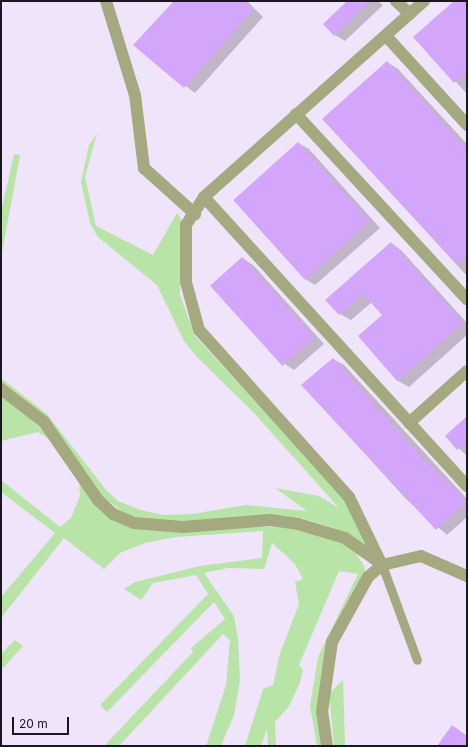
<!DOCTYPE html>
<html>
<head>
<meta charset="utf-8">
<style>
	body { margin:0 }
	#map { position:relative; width:468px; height:747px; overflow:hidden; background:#f0e4fb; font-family:Inter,sans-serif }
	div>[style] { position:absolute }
	.green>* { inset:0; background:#b9e4a7 }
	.shadow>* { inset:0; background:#0003 }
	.building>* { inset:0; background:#d3a6fb; transform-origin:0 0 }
	.lane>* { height:9px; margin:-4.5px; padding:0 4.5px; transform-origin:4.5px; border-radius:4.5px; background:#a4a980 }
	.street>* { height:12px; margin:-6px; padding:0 6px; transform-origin:6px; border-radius:6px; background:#a4a980 }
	span { translate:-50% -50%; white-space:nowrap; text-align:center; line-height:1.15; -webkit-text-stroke:4px #f0e4fb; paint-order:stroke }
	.frame { position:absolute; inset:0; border:2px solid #1c171f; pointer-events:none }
	.scale { position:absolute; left:12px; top:717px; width:57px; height:18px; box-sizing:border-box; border:2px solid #1c171f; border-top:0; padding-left:5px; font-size:12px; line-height:14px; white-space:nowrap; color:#1c171f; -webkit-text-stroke:3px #f0e4fb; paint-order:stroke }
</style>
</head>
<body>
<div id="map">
	<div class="green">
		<div style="clip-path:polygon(97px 134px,85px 177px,96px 226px,153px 255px,177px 213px,181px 219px,180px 295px,195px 336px,347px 501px,371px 553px,334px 528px,301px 518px,200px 522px,144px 520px,125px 514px,97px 492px,76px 460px,1px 384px,1px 378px,47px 414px,106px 490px,118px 501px,141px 510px,163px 515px,193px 514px,246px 505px,307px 511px,275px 488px,319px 496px,339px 508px,253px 412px,196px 356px,184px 341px,157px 285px,98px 237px,90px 223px,81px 182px,89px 145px)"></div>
		<div style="clip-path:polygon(14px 154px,20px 155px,1px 258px,1px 212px)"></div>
		<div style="clip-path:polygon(1px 396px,26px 414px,54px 442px,38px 432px,1px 441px)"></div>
		<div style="clip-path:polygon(1px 480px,60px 527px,71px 518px,80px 496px,79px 481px,111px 518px,309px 529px,352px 547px,364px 566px,366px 576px,338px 628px,318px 720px,321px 746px,317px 746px,310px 706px,318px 657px,358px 574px,339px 571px,299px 665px,303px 670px,300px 683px,289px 706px,275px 722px,276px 746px,268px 746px,267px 729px,261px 746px,245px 746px,263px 689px,273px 685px,280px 653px,299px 604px,295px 582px,303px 579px,295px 564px,272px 543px,264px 569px,228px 568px,204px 573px,234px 616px,238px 638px,240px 680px,234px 715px,221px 746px,206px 746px,226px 685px,230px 640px,223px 634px,119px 746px,104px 746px,193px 652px,191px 648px,225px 619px,214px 602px,107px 712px,100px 705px,208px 594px,196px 575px,153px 583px,141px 600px,124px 589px,135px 582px,200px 566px,262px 558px,263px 531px,176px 537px,145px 543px,120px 553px,104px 569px,64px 538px,1px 618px,1px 597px,55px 533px,1px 492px)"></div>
		<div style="clip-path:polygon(15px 640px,23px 646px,1px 670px,1px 654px)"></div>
		<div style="clip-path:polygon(343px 680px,345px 746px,334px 746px,329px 694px)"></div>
	</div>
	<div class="shadow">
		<div style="clip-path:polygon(176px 1px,247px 1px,263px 17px,195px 93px,134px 45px)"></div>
		<div style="clip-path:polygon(348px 1px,378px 1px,383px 5px,345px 41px,335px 35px)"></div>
		<div style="clip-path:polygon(455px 1px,467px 1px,467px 94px,415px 37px)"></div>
		<div style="clip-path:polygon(387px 62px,398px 69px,467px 144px,467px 276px,323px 119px)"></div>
		<div style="clip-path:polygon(298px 143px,309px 149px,380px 228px,315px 285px,305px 279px,234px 200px)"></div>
		<div style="clip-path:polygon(391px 243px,401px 250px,467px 323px,467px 335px,409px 387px,398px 381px,359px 336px,383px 315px,372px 302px,351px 320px,340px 314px)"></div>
		<div style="clip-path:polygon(242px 258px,253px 265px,324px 344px,294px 370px,283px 363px,212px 285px)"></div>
		<div style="clip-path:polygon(333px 359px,344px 365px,467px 499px,467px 517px,447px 535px,405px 498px,303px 385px)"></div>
		<div style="clip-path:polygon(467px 417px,467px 456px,446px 436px)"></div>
	</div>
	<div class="building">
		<div style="clip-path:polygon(174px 1px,244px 1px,253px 10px,184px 88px,133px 45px)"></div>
		<div style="clip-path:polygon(347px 1px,370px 1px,334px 36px,323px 24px)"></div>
		<div style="clip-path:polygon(454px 1px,467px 1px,467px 72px,454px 83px,413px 37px)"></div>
		<div style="clip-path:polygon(387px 61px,467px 150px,467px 255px,457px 264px,322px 119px)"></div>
		<div style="left:298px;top:142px;width:107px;height:87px;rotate:48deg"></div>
		<div style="clip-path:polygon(391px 242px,463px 323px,397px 381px,358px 336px,382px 315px,363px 294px,339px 315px,325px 300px)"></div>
		<div style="left:242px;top:257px;width:108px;height:43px;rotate:48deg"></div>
		<div style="clip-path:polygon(333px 358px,422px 458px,467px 502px,436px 530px,301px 385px)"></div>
		<div style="clip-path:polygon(467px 416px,467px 442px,457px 450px,445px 436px)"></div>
		<div style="clip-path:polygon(452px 725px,467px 736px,467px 746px,437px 746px)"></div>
	</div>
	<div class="lane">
		<div style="left:382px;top:565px;width:101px;rotate:69.8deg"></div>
	</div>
	<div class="street">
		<div style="left:106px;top:1px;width:98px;rotate:72.9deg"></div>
		<div style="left:135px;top:95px;width:74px;rotate:83deg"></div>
		<div style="left:144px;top:168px;width:69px;rotate:42deg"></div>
		<div style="left:396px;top:1px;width:19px;rotate:43deg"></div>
		<div style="left:387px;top:37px;width:119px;rotate:47.7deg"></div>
		<div style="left:296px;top:114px;width:252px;rotate:47.3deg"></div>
		<div style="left:204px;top:197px;width:391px;rotate:47.7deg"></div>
		<div style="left:1px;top:389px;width:54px;rotate:37.5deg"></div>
		<div style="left:44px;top:422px;width:95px;rotate:55.3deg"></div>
		<div style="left:98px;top:500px;width:21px;rotate:43deg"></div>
		<div style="left:113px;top:514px;width:23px;rotate:23deg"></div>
		<div style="left:134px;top:523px;width:49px;rotate:4.7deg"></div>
		<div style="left:183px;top:527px;width:87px;rotate:-4.6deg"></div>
		<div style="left:270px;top:520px;width:28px;rotate:8deg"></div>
		<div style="left:298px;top:524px;width:49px;rotate:16.6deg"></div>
		<div style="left:345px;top:538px;width:43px;rotate:35.5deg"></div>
		<div style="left:409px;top:423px;width:78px;rotate:-41.9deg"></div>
		<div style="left:382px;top:565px;width:76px;rotate:-115.9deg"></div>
		<div style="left:349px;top:497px;width:224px;rotate:-131.9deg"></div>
		<div style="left:199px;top:330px;width:50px;rotate:-105.2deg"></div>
		<div style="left:186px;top:282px;width:57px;rotate:-90deg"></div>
		<div style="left:186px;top:225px;width:33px;rotate:-57deg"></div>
		<div style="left:204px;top:197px;width:295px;rotate:-41.7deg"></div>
		<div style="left:327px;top:746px;width:34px;rotate:-98deg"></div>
		<div style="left:322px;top:712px;width:71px;rotate:-81.9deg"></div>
		<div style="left:332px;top:642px;width:74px;rotate:-61deg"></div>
		<div style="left:368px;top:577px;width:18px;rotate:-41deg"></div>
		<div style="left:382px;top:565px;width:40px;rotate:-13deg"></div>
		<div style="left:421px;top:556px;width:50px;rotate:23.5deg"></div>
	</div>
	<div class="frame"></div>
	<div class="scale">20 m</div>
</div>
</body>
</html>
